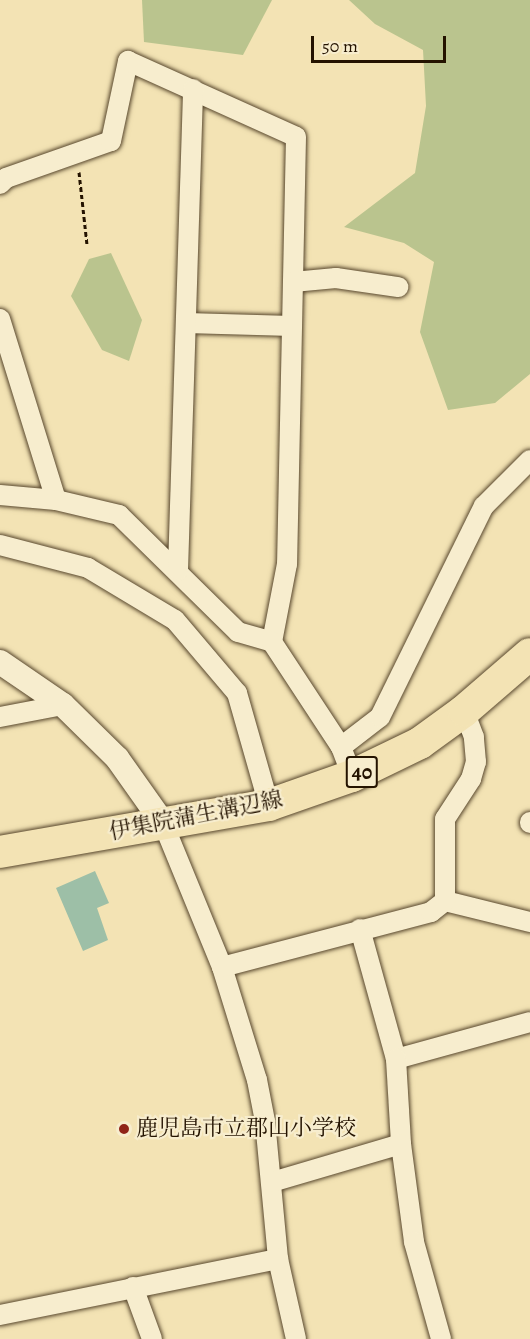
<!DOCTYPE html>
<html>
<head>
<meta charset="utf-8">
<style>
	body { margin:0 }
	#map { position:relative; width:530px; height:1339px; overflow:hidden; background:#f3e3b4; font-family:Alegreya,"Noto Serif JP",serif }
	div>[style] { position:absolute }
	.green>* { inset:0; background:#bac48e }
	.water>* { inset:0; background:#9dbfa7 }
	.path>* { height:3px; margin-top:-1.5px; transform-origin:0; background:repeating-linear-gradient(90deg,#241300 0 4.5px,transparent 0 7.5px) }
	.roads { filter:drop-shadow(0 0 2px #58472d) drop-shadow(0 0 2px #58472d) }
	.minor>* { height:20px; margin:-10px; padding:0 10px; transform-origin:10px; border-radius:10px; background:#f7edce }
	.tertiary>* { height:24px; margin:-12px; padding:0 12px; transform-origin:12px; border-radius:12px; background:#f7edce }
	.primary>* { height:32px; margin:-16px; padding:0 16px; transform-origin:16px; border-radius:16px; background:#f3e3b4 }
	.dots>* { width:16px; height:16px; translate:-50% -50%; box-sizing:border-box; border:3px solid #f7edce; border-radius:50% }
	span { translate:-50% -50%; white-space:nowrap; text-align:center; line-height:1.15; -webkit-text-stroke:4.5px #f7edce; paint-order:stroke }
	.shield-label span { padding:2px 4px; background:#f7edce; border:2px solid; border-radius:4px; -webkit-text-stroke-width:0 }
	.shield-label { font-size:21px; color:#241300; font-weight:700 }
	.street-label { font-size:22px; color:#241300 }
	.poi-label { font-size:22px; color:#241300 }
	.left { translate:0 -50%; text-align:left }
	.scale { position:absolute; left:311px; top:36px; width:135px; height:27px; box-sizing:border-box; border:3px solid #241300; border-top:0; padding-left:8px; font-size:18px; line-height:21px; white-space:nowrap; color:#241300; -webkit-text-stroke:4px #f7edce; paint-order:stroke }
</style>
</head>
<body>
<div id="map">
	<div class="green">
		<div style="clip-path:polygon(142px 0,272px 0,243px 55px,144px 42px)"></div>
		<div style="clip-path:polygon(349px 0,530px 0,530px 374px,495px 403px,448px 410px,420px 332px,434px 262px,404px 243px,344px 227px,415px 173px,426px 106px,423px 50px,375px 24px)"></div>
		<div style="clip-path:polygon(111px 253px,142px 320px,129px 361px,102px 350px,71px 296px,89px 259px)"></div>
	</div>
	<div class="water">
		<div style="clip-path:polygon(95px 871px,109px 903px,97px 908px,108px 940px,83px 951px,56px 888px)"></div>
	</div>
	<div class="path">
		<div style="left:79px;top:172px;width:72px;rotate:83.7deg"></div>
	</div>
	<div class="roads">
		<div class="minor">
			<div style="left:0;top:184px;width:8px;rotate:-45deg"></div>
			<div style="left:6px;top:178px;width:111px;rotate:-19.4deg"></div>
			<div style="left:111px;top:141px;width:82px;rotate:-78deg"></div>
			<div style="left:128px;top:61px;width:184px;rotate:24.3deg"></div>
			<div style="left:296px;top:137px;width:427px;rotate:91.2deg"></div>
			<div style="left:287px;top:564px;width:79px;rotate:100.9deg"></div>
			<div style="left:293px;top:282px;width:43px;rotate:-5.3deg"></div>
			<div style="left:336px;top:278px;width:63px;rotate:8.3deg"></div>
			<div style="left:0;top:319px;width:189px;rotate:72.8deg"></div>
			<div style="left:56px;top:500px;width:56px;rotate:-174.9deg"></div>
			<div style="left:186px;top:323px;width:106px;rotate:1.6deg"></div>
			<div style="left:56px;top:500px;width:65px;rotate:13.4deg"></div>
			<div style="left:119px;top:515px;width:167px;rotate:44.5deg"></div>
			<div style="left:238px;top:632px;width:35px;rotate:16deg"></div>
			<div style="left:272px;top:642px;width:126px;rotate:56.7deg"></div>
			<div style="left:341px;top:747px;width:31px;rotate:69deg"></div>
			<div style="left:0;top:545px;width:91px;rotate:14.6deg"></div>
			<div style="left:88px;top:568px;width:101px;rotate:30.9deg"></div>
			<div style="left:175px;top:620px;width:96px;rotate:49.7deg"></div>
			<div style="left:237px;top:693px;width:116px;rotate:74.1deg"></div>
			<div style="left:178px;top:570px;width:481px;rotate:-88.2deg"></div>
			<div style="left:0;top:717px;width:64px;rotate:-10.8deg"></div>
			<div style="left:341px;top:747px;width:49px;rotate:-37.6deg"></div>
			<div style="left:380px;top:717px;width:235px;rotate:-63.8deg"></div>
			<div style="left:484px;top:506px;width:65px;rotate:-45deg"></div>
			<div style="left:530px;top:822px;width:1px;rotate:90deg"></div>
			<div style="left:163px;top:823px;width:156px;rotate:67.7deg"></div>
			<div style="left:222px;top:967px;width:118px;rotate:72.8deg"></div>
			<div style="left:257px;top:1080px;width:42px;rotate:79deg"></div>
			<div style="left:265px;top:1121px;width:139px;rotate:84.6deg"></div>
			<div style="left:278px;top:1259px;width:82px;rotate:77.3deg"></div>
			<div style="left:445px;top:901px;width:88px;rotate:13.9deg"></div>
			<div style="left:360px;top:929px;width:135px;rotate:74.5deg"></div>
			<div style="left:396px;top:1059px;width:139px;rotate:-15.4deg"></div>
			<div style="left:222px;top:967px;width:216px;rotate:-14.7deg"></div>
			<div style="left:431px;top:912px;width:18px;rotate:-38deg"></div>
			<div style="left:445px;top:901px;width:82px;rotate:-90deg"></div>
			<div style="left:445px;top:819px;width:48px;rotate:-57deg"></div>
			<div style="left:471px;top:779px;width:18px;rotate:-74deg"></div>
			<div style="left:476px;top:762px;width:25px;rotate:-95deg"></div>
			<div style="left:474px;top:737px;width:28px;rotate:-111deg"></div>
			<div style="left:396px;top:1059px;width:85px;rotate:86.6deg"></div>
			<div style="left:272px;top:1182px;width:134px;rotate:-16.4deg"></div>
			<div style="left:401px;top:1144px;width:99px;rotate:82.4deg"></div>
			<div style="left:414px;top:1242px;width:101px;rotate:74.4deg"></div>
			<div style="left:133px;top:1287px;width:55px;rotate:69.9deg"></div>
			<div style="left:0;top:1315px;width:284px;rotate:-11.4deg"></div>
		</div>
		<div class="tertiary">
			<div style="left:0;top:662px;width:76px;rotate:34.3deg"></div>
			<div style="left:63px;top:705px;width:76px;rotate:44.5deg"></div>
			<div style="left:117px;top:758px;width:80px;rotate:54.7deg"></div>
		</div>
		<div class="primary">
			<div style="left:0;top:852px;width:273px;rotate:-9.9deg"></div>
			<div style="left:269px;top:805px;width:88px;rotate:-19.3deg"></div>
			<div style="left:352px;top:776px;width:76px;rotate:-25.9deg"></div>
			<div style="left:420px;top:743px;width:54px;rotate:-36deg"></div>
			<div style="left:464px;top:711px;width:87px;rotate:-40.8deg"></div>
		</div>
	</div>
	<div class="dots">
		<div style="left:124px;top:1129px;background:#8f2418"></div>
	</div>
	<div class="shield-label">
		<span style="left:362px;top:772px">40</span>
	</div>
	<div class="street-label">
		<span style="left:196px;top:816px;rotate:-11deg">伊集院蒲生溝辺線</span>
	</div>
	<div class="poi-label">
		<span class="left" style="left:136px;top:1129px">鹿児島市立郡山小学校</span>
	</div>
	<div class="scale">50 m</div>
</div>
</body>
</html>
